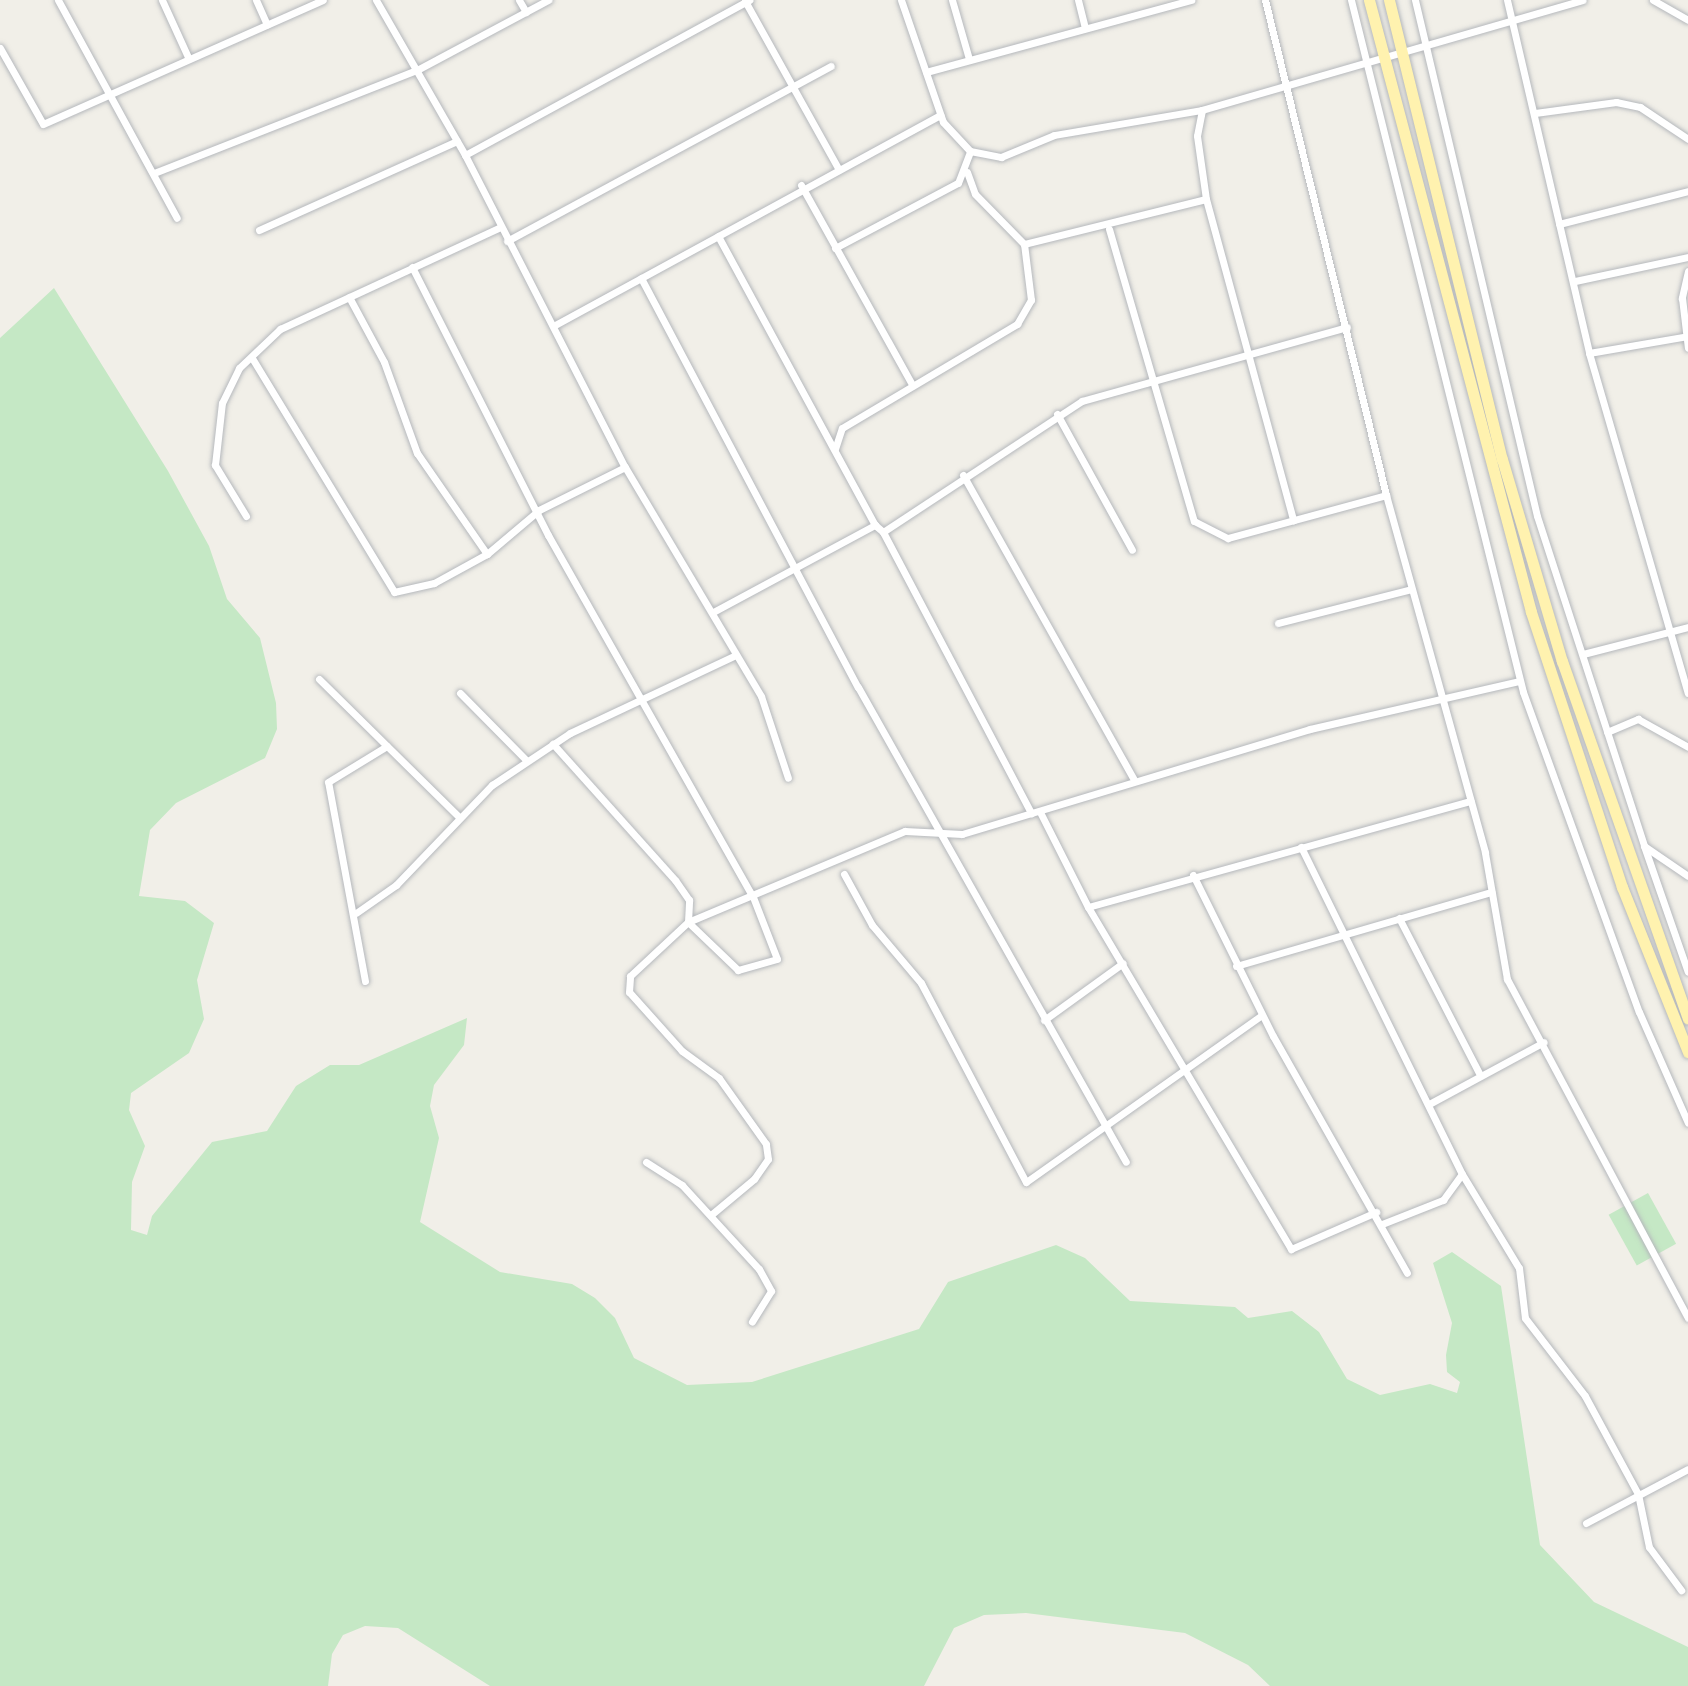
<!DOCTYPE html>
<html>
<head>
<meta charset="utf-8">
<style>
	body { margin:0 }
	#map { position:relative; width:1688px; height:1686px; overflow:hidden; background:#f1efe8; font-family:"Nunito Sans",sans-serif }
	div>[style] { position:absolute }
	.green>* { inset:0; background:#c5e8c5; transform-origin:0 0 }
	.roads { filter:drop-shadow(0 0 2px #b5b8bc) drop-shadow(0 0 2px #b5b8bc) }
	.street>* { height:7px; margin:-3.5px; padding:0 3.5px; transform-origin:3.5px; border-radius:3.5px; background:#fff }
	.primary>* { height:11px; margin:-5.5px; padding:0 5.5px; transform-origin:5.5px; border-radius:5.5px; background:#fff2af }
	span { translate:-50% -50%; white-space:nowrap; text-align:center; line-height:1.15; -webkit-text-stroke:7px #fff; paint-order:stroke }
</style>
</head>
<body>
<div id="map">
	<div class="green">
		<div style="clip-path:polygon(54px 288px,168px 471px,209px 546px,227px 599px,260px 638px,276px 703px,277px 729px,265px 758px,176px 803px,150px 830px,139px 896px,185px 901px,214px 923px,197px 980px,204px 1019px,189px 1053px,131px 1093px,129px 1110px,145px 1146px,132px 1182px,131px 1230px,147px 1235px,152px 1216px,212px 1142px,267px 1131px,296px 1086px,330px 1065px,359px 1065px,467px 1018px,464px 1045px,434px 1085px,430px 1106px,439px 1138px,420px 1222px,500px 1272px,572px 1284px,595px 1298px,615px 1318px,634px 1358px,687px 1385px,752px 1382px,919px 1329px,948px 1282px,1056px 1245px,1085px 1258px,1130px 1301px,1235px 1307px,1248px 1318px,1292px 1311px,1319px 1332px,1347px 1379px,1380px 1395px,1430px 1384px,1457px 1393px,1460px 1382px,1447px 1372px,1446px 1355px,1452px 1323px,1433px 1263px,1452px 1252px,1501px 1286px,1540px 1545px,1594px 1602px,1688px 1647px,1688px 1686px,1270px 1686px,1248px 1665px,1185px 1633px,1026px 1613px,984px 1615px,954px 1628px,924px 1686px,490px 1686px,398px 1628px,365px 1626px,343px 1635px,332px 1654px,328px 1686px,0 1686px,0 338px)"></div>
		<div style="left:1648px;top:1193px;width:58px;height:45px;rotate:61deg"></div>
	</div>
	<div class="roads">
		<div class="street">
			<div style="left:58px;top:0;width:248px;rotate:61.4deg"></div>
			<div style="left:162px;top:0;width:63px;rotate:65.5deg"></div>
			<div style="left:256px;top:0;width:27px;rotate:66deg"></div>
			<div style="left:376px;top:0;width:179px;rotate:60.1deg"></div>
			<div style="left:465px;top:155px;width:351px;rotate:62.9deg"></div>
			<div style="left:625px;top:467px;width:266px;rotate:59.3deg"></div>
			<div style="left:761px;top:696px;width:86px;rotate:71.8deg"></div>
			<div style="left:519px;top:0;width:14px;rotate:60deg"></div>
			<div style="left:901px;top:0;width:129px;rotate:71deg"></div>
			<div style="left:943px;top:122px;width:40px;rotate:47deg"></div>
			<div style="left:970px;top:151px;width:32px;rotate:11deg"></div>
			<div style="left:1001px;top:157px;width:57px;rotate:-22.5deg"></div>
			<div style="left:1054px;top:135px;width:150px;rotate:-9.6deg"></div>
			<div style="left:1202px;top:110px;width:396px;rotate:-16.1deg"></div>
			<div style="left:952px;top:0;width:61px;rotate:73.9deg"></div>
			<div style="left:1078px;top:0;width:29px;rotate:76deg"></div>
			<div style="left:1265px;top:0;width:510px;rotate:76.26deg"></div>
			<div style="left:1386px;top:495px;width:371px;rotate:74.5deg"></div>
			<div style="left:1485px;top:853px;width:128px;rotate:80.1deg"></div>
			<div style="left:1507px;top:979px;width:384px;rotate:61.9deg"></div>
			<div style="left:1351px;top:0;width:713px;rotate:76.04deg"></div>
			<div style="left:1523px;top:692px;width:340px;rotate:70.1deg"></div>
			<div style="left:1639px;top:1012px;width:121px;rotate:66.2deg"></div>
			<div style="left:1415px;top:0;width:530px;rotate:76.7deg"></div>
			<div style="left:1537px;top:516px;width:347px;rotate:72deg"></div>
			<div style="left:1644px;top:846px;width:53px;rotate:34.3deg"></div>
			<div style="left:1507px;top:0;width:362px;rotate:76.9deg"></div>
			<div style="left:1589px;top:353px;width:354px;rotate:73.8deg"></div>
			<div style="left:1653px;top:0;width:40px;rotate:29.7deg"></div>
			<div style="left:745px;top:1px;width:193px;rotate:60.9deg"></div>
			<div style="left:0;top:48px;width:87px;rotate:60.5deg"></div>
			<div style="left:43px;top:124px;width:306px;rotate:-23.9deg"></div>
			<div style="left:926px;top:72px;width:275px;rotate:-15.2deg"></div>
			<div style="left:1202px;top:110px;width:26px;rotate:101deg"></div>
			<div style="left:1197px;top:136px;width:64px;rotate:81.9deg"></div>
			<div style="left:1206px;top:199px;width:333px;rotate:74.8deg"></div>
			<div style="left:1535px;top:113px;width:82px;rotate:-7.7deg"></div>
			<div style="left:1616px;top:102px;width:25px;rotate:12deg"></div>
			<div style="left:1640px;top:107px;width:58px;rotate:33.7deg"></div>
			<div style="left:465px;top:155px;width:324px;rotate:-28.6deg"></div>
			<div style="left:967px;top:172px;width:23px;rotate:70deg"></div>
			<div style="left:975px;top:194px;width:70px;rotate:45.6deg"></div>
			<div style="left:154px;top:173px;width:282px;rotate:-21.4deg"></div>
			<div style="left:417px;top:70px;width:149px;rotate:-28.1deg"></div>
			<div style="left:801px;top:185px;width:227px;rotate:60.9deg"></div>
			<div style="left:1559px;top:224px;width:133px;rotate:-14.3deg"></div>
			<div style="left:1109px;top:229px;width:304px;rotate:73.8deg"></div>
			<div style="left:1194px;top:521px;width:38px;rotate:27deg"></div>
			<div style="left:1228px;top:538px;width:164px;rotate:-15.2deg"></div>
			<div style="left:259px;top:230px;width:217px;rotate:-24.2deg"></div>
			<div style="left:718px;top:236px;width:329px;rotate:61.5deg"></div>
			<div style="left:507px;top:241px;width:368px;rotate:-28.4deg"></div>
			<div style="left:835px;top:248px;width:139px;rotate:-27.9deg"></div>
			<div style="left:958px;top:183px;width:34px;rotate:-69deg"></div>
			<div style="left:412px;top:267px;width:301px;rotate:63.1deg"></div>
			<div style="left:548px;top:535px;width:416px;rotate:60.5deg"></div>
			<div style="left:753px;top:897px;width:66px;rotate:68.8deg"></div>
			<div style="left:777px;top:959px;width:41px;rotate:164.2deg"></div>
			<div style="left:738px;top:970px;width:69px;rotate:-136.2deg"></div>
			<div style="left:688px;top:922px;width:22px;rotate:-87deg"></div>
			<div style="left:689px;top:900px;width:24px;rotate:-125deg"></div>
			<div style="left:675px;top:880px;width:183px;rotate:-131.9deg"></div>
			<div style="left:1688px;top:271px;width:28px;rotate:103deg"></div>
			<div style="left:1682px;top:298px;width:50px;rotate:83.2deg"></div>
			<div style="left:641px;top:278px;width:463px;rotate:62.1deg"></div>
			<div style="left:858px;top:687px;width:545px;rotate:60.57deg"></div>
			<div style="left:1575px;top:281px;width:116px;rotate:-12deg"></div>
			<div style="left:349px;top:297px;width:74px;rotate:61.7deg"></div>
			<div style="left:384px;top:362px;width:97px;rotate:70.1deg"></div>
			<div style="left:417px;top:453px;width:123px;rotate:55.3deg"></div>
			<div style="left:555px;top:325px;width:439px;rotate:-28.6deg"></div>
			<div style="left:1589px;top:353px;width:100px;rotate:-9.7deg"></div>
			<div style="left:252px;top:358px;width:274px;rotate:58.7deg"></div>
			<div style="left:394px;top:592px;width:41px;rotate:-12.7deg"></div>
			<div style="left:434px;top:583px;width:60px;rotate:-28.7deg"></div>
			<div style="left:487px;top:554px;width:68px;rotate:-40.2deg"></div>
			<div style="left:539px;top:510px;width:96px;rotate:-26.6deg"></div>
			<div style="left:1057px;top:414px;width:155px;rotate:61.1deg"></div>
			<div style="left:835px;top:449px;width:22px;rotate:-72deg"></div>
			<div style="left:842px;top:428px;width:204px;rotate:-30.7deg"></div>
			<div style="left:1017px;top:324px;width:28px;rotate:-60deg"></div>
			<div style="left:1031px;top:300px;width:56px;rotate:-97.1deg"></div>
			<div style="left:1024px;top:244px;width:187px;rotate:-13.9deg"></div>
			<div style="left:963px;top:475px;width:350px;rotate:60.7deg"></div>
			<div style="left:246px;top:516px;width:60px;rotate:-121.3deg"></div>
			<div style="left:215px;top:465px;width:62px;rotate:-83.6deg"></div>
			<div style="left:222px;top:403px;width:39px;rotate:-64deg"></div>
			<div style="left:239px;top:368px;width:57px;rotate:-43.6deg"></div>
			<div style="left:280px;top:329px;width:241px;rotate:-24.8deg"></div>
			<div style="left:883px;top:532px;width:318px;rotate:62.2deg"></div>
			<div style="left:715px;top:611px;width:182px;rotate:-28.3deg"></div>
			<div style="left:875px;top:525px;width:11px;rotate:41deg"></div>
			<div style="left:883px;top:532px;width:238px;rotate:-33.4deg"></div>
			<div style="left:1082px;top:401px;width:275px;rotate:-15.6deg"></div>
			<div style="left:1278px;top:623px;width:137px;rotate:-14.3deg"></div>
			<div style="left:1583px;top:654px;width:108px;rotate:-14.4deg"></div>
			<div style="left:319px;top:679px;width:197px;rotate:44.6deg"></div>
			<div style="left:460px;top:693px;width:95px;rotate:45.4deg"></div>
			<div style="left:1607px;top:732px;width:34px;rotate:-23deg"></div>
			<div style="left:1638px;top:719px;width:57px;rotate:29.2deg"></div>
			<div style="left:1040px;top:812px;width:106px;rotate:63.2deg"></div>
			<div style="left:1088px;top:907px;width:398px;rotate:59.3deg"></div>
			<div style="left:1291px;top:1249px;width:93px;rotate:-23.5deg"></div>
			<div style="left:1644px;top:846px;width:133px;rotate:70.8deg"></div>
			<div style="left:1301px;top:847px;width:364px;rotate:63.8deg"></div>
			<div style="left:1462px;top:1174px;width:110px;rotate:58.8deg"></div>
			<div style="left:1519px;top:1268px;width:50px;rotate:83.2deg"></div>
			<div style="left:1525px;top:1318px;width:98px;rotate:52.4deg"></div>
			<div style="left:1585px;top:1396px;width:111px;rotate:61.6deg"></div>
			<div style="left:1638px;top:1494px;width:54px;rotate:78.3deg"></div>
			<div style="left:1649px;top:1547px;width:54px;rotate:53.3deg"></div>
			<div style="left:844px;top:874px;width:58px;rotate:61.2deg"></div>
			<div style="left:872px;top:925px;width:76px;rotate:49.8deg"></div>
			<div style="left:921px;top:983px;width:225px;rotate:62.2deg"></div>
			<div style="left:1026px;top:1182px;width:289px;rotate:-35.3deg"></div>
			<div style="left:1193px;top:875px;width:180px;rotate:63.6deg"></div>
			<div style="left:1273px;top:1036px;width:272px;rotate:60.5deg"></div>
			<div style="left:1088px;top:907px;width:397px;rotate:-15.5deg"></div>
			<div style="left:356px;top:913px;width:49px;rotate:-35deg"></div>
			<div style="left:396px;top:885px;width:139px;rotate:-46.2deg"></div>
			<div style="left:492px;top:785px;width:94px;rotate:-33.7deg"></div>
			<div style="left:570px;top:733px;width:183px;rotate:-25.2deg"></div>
			<div style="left:1399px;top:918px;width:174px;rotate:62.7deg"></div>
			<div style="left:1236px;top:966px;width:266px;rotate:-16.2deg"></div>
			<div style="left:365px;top:981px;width:202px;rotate:-100.5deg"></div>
			<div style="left:328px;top:782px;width:69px;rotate:-31.4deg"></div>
			<div style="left:1044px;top:1020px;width:97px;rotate:-35.8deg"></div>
			<div style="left:1431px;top:1103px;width:128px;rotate:-28.4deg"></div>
			<div style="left:646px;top:1162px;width:43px;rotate:32.6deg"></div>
			<div style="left:682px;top:1185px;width:114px;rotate:47.5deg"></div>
			<div style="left:759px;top:1269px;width:25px;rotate:61deg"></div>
			<div style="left:771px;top:1291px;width:36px;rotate:122deg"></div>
			<div style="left:712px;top:1214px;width:55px;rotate:-39.8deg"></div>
			<div style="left:754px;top:1179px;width:24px;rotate:-55deg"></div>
			<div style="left:768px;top:1159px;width:15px;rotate:-98deg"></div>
			<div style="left:766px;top:1144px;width:81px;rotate:-125.5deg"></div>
			<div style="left:719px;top:1078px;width:46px;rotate:-143.9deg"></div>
			<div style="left:682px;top:1051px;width:79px;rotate:-131.9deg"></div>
			<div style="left:629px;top:992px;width:16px;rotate:-86deg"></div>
			<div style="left:630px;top:976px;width:79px;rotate:-43deg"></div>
			<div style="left:688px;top:922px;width:235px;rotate:-22.8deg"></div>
			<div style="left:905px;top:831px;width:57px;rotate:3deg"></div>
			<div style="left:962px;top:834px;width:363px;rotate:-16.8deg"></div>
			<div style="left:1310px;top:729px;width:214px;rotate:-12.9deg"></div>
			<div style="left:1382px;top:1224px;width:66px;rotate:-21.5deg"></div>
			<div style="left:1443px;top:1200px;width:32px;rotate:-54deg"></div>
			<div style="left:1586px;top:1523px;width:115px;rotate:-27.9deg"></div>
		</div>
		<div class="primary">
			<div style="left:1369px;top:0;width:633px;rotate:75.17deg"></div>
			<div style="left:1531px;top:612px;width:290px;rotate:71.7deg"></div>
			<div style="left:1622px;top:887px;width:178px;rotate:68.2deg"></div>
			<div style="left:1389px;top:0;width:473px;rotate:76.2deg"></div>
			<div style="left:1502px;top:459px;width:211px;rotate:73.5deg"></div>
			<div style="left:1562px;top:661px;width:379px;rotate:70.6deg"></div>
		</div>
	</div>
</div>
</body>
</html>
